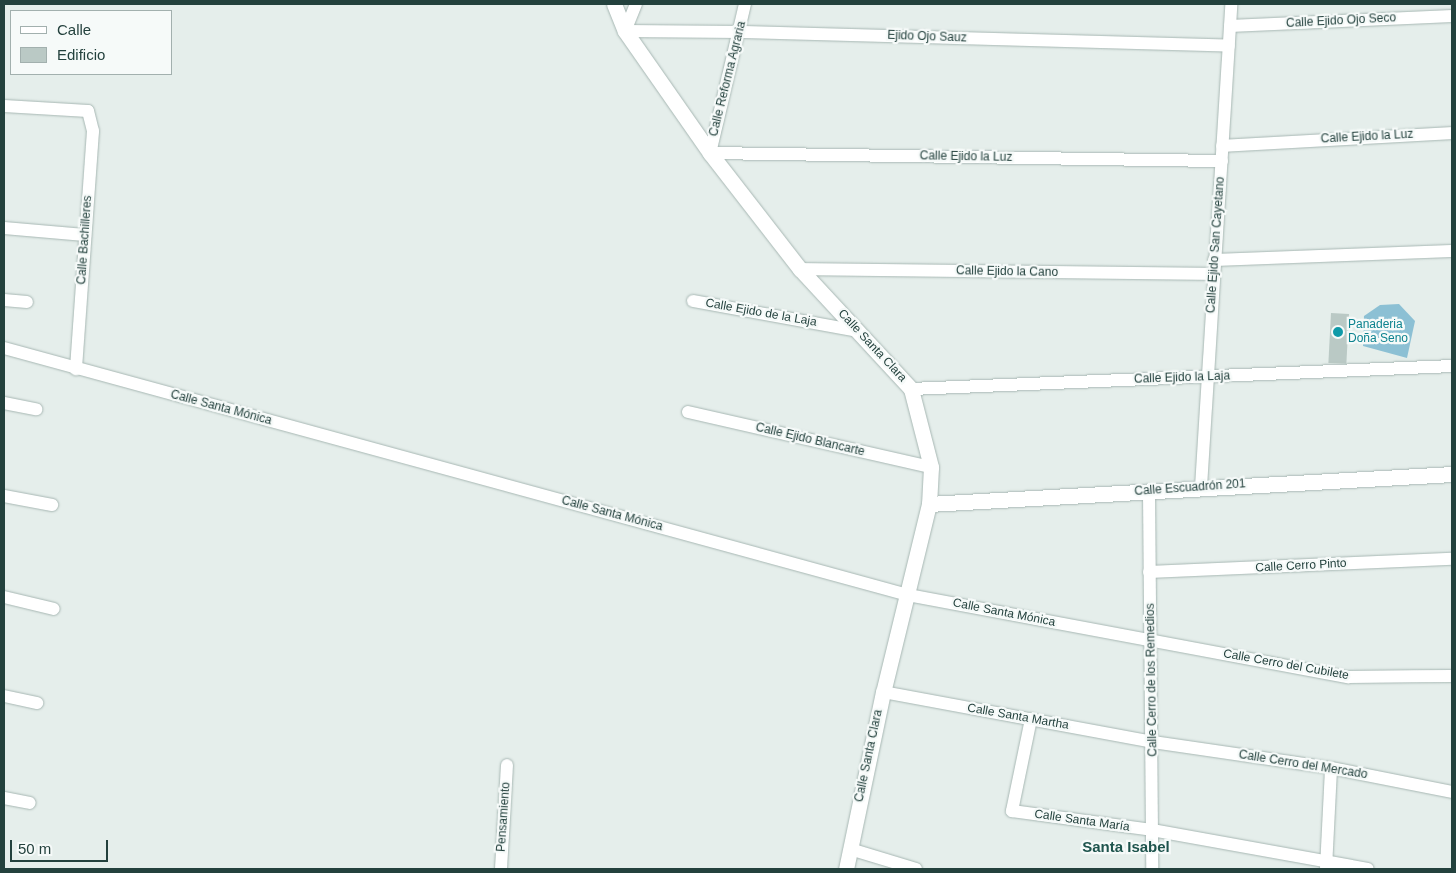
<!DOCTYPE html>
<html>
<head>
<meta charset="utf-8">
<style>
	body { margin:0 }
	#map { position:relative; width:1456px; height:873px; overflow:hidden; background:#e5eeeb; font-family:Arial,sans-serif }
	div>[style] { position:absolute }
	.water>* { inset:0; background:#8cc0d4 }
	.building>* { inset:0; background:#bac9c5; transform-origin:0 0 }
	.roads { filter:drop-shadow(0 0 1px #a7b7b3) drop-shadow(0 0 1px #a7b7b3) }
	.street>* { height:12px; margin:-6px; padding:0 6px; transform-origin:6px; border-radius:6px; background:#fff }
	.secondary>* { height:15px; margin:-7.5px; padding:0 7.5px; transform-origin:7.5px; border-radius:7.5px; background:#fff }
	.dots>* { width:14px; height:14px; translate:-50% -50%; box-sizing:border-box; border:2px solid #f6faf9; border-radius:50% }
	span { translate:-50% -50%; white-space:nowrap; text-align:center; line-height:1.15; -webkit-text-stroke:4.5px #f6faf9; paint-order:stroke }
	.street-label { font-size:12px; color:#23413d }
	.culture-label { font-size:12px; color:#0d838f }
	.left { translate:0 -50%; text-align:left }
	.quarter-label { font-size:15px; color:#1e544d; font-weight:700 }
	.frame { position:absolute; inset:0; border:5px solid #23413d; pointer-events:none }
	.legend { position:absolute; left:10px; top:10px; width:162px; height:65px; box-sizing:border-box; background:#f6faf9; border:1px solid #a2b0ae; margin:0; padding:6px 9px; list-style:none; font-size:15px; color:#23413d }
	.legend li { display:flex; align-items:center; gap:10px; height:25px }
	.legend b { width:25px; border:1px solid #a2b0ae }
	.scale { position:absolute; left:10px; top:840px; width:98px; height:22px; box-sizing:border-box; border:2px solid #23413d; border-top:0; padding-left:6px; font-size:15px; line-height:18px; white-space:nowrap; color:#23413d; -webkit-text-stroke:4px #f6faf9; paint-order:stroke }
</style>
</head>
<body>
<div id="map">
	<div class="water">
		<div style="clip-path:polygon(1399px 304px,1415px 321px,1407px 358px,1363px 346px,1364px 316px,1380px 305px)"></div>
	</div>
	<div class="building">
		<div style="left:1331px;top:313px;width:18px;height:50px;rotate:3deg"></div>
	</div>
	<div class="roads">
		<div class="street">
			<div style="left:636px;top:4px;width:29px;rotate:112deg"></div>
			<div style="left:625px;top:31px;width:116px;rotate:0.5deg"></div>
			<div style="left:741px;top:32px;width:488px;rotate:1.6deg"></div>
			<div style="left:745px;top:4px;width:153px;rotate:103.2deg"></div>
			<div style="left:710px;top:153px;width:512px;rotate:0.9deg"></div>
			<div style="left:1230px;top:26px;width:222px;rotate:-2.6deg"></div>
			<div style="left:4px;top:106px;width:84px;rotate:3.4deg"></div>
			<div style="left:88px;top:111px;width:21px;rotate:76deg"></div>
			<div style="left:93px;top:131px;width:239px;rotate:94.1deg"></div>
			<div style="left:1222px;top:146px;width:230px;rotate:-3.2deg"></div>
			<div style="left:4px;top:228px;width:81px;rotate:4.9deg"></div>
			<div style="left:1214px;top:260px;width:238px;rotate:-2.2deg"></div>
			<div style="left:800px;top:269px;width:413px;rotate:0.7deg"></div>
			<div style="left:4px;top:300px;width:23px;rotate:5deg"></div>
			<div style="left:693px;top:301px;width:168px;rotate:10.3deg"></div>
			<div style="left:4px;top:348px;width:937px;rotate:15.28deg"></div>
			<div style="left:908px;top:595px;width:448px;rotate:10.6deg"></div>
			<div style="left:1348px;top:677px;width:104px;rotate:-0.6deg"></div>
			<div style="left:911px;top:389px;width:541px;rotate:-2.43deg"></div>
			<div style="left:4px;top:403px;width:33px;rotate:11deg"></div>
			<div style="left:688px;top:412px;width:249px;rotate:12.8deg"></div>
			<div style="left:1201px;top:487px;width:484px;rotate:-86.4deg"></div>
			<div style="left:1149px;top:491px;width:378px;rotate:89.5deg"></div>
			<div style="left:4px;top:496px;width:49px;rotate:10.6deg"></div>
			<div style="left:1149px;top:572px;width:303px;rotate:-2.5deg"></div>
			<div style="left:4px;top:597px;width:51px;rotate:13.5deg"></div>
			<div style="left:883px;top:692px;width:275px;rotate:10.5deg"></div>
			<div style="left:1153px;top:742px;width:180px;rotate:8.3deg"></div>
			<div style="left:1331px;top:768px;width:123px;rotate:11.2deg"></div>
			<div style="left:4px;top:696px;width:34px;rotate:12deg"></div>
			<div style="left:1031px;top:719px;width:94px;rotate:101.7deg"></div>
			<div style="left:1012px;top:811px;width:141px;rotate:7.7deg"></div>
			<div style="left:1152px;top:830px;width:219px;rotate:10.2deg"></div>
			<div style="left:4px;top:798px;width:26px;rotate:11deg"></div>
			<div style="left:850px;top:849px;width:69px;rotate:16.9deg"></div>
			<div style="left:1326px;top:868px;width:100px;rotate:-87.1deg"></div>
			<div style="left:501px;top:869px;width:104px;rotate:-86.7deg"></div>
		</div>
		<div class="secondary">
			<div style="left:614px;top:4px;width:29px;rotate:68deg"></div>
			<div style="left:625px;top:31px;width:149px;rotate:55.1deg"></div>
			<div style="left:710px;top:153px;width:147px;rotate:52.2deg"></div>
			<div style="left:800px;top:269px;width:163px;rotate:47.2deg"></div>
			<div style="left:911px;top:389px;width:81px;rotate:75.6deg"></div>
			<div style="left:931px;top:467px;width:37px;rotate:93deg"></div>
			<div style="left:929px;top:504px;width:194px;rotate:103.7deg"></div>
			<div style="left:883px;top:692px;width:181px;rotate:101.8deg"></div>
			<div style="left:929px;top:504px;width:524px;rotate:-3.28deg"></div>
		</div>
	</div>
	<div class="dots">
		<div style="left:1338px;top:332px;background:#0f9aa8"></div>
	</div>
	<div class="street-label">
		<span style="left:1341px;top:21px;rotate:-3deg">Calle Ejido Ojo Seco</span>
		<span style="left:927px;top:37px;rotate:2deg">Ejido Ojo Sauz</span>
		<span style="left:728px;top:79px;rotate:-76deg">Calle Reforma Agraria</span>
		<span style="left:1367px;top:137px;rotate:-3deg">Calle Ejido la Luz</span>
		<span style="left:966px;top:157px;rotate:1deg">Calle Ejido la Luz</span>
		<span style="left:85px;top:240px;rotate:-86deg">Calle Bachilleres</span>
		<span style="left:1216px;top:245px;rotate:-86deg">Calle Ejido San Cayetano</span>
		<span style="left:1007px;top:272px;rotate:1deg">Calle Ejido la Cano</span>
		<span style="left:761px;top:313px;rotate:10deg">Calle Ejido de la Laja</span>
		<span style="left:872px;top:346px;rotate:47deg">Calle Santa Clara</span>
		<span style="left:1182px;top:378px;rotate:-2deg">Calle Ejido la Laja</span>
		<span style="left:221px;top:408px;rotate:15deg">Calle Santa Mónica</span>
		<span style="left:810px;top:440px;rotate:13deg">Calle Ejido Blancarte</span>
		<span style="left:1190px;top:488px;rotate:-4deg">Calle Escuadrón 201</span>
		<span style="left:612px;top:514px;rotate:15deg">Calle Santa Mónica</span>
		<span style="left:1301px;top:566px;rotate:-3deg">Calle Cerro Pinto</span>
		<span style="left:1004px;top:613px;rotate:11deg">Calle Santa Mónica</span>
		<span style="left:1286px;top:665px;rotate:10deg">Calle Cerro del Cubilete</span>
		<span style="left:1152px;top:680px;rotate:-91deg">Calle Cerro de los Remedios</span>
		<span style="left:1018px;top:717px;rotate:10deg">Calle Santa Martha</span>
		<span style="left:869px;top:756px;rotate:-78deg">Calle Santa Clara</span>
		<span style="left:1303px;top:765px;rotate:9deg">Calle Cerro del Mercado</span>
		<span style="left:504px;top:817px;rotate:-86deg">Pensamiento</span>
		<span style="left:1082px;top:821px;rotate:8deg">Calle Santa María</span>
	</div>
	<div class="culture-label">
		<span class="left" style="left:1348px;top:332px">Panaderia<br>Doña Seno</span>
	</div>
	<div class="quarter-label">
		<span style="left:1126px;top:847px">Santa Isabel</span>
	</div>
	<div class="frame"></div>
	<ul class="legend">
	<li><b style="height:6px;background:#fff"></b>Calle</li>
	<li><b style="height:14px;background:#bac9c5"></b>Edificio</li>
	</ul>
	<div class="scale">50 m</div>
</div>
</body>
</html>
